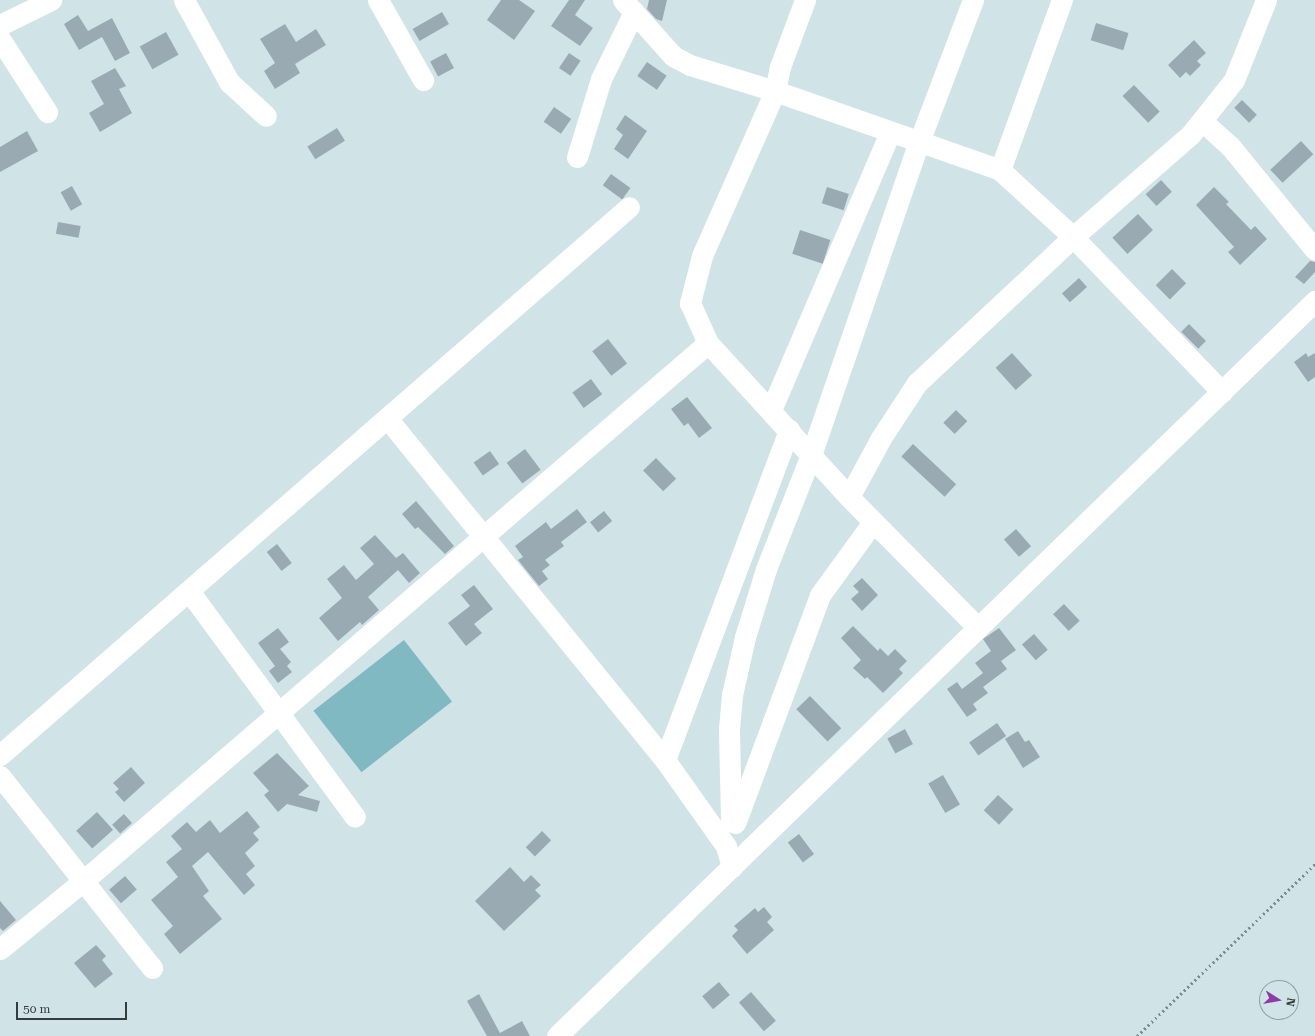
<!DOCTYPE html>
<html>
<head>
<meta charset="utf-8">
<style>
	body { margin:0 }
	#map { position:relative; width:1315px; height:1036px; overflow:hidden; background:#d0e4e8; font-family:"Roboto Serif",serif }
	div>[style] { position:absolute }
	.green>* { inset:0; background:#81b9c3; transform-origin:0 0 }
	.building>* { inset:0; background:#9aaab2; transform-origin:0 0 }
	.path>* { height:2.5px; margin-top:-1.25px; transform-origin:0; background:repeating-linear-gradient(90deg,#7e8c8f 0 2px,transparent 0 5px) }
	.minor>* { height:21px; margin:-10.5px; padding:0 10.5px; transform-origin:10.5px; border-radius:10.5px; background:#fff }
	span { translate:-50% -50%; white-space:nowrap; text-align:center; line-height:1.15; -webkit-text-stroke:3px #d0e4e8; paint-order:stroke }
	.north { position:absolute; left:1259px; top:980px; width:40px; height:40px; box-sizing:border-box; background:#d0e4e8; border:1px solid #92a1a4; border-radius:50%; rotate:101deg; font-size:11px; font-weight:700; line-height:16px; text-align:center; color:#343c3d }
	.north::after { content:''; display:block; margin:auto; width:14px; height:18px; background:#8e3aa9; clip-path:polygon(50% 0,100% 100%,50% 72%,0 100%) }
	.scale { position:absolute; left:16px; top:1002px; width:111px; height:18px; box-sizing:border-box; border:2px solid #343c3d; border-top:0; padding-left:5px; font-size:12px; line-height:14px; white-space:nowrap; color:#343c3d; -webkit-text-stroke:3px #d0e4e8; paint-order:stroke }
</style>
</head>
<body>
<div id="map">
	<div class="green">
		<div style="left:404px;top:640px;width:78px;height:115px;rotate:52deg"></div>
	</div>
	<div class="building">
		<div style="clip-path:polygon(501px 0,519px 0,535px 11px,514px 40px,487px 20px)"></div>
		<div style="clip-path:polygon(569px 0,585px 0,575px 15px,593px 28px,580px 46px,551px 26px)"></div>
		<div style="clip-path:polygon(649px 0,667px 0,662px 21px,656px 19px,647px 9px)"></div>
		<div style="left:442px;top:12px;width:14px;height:34px;rotate:60deg"></div>
		<div style="clip-path:polygon(78px 15px,88px 31px,112px 18px,130px 53px,115px 61px,102px 37px,79px 50px,64px 24px)"></div>
		<div style="left:1096px;top:23px;width:34px;height:18px;rotate:17deg"></div>
		<div style="clip-path:polygon(285px 24px,296px 42px,316px 29px,326px 45px,295px 64px,300px 73px,275px 89px,264px 71px,275px 63px,260px 39px)"></div>
		<div style="left:166px;top:32px;width:26px;height:30px;rotate:61deg"></div>
		<div style="clip-path:polygon(1194px 40px,1206px 53px,1197px 61px,1201px 65px,1190px 76px,1186px 72px,1180px 78px,1168px 65px)"></div>
		<div style="left:446px;top:53px;width:17px;height:18px;rotate:62deg"></div>
		<div style="left:569px;top:53px;width:14px;height:18px;rotate:34deg"></div>
		<div style="left:647px;top:62px;width:24px;height:17px;rotate:35deg"></div>
		<div style="clip-path:polygon(115px 68px,126px 86px,119px 89px,132px 113px,100px 132px,89px 113px,104px 104px,91px 81px)"></div>
		<div style="left:1134px;top:85px;width:37px;height:16px;rotate:46deg"></div>
		<div style="left:1242px;top:100px;width:21px;height:11px;rotate:45deg"></div>
		<div style="left:554px;top:107px;width:21px;height:18px;rotate:35deg"></div>
		<div style="clip-path:polygon(625px 115px,647px 131px,628px 159px,614px 149px,623px 135px,616px 129px)"></div>
		<div style="left:337px;top:128px;width:15px;height:35px;rotate:58deg"></div>
		<div style="clip-path:polygon(27px 131px,38px 151px,0 172px,0 147px)"></div>
		<div style="left:1301px;top:141px;width:18px;height:42px;rotate:47deg"></div>
		<div style="left:611px;top:174px;width:24px;height:14px;rotate:36deg"></div>
		<div style="left:1161px;top:180px;width:16px;height:21px;rotate:47deg"></div>
		<div style="left:72px;top:186px;width:21px;height:13px;rotate:61deg"></div>
		<div style="left:827px;top:187px;width:23px;height:17px;rotate:18deg"></div>
		<div style="clip-path:polygon(1214px 187px,1229px 202px,1226px 204px,1251px 230px,1255px 226px,1267px 239px,1240px 265px,1228px 252px,1234px 247px,1196px 205px)"></div>
		<div style="left:1138px;top:214px;width:22px;height:35px;rotate:47deg"></div>
		<div style="left:58px;top:222px;width:23px;height:12px;rotate:10deg"></div>
		<div style="left:800px;top:230px;width:32px;height:25px;rotate:18deg"></div>
		<div style="clip-path:polygon(1310px 261px,1315px 262px,1315px 272px,1304px 284px,1295px 277px)"></div>
		<div style="left:1172px;top:269px;width:20px;height:23px;rotate:45deg"></div>
		<div style="left:1079px;top:278px;width:12px;height:23px;rotate:48deg"></div>
		<div style="left:1189px;top:324px;width:24px;height:11px;rotate:45deg"></div>
		<div style="left:608px;top:339px;width:31px;height:20px;rotate:52deg"></div>
		<div style="left:1012px;top:353px;width:30px;height:22px;rotate:48deg"></div>
		<div style="clip-path:polygon(1306px 353px,1308px 357px,1315px 353px,1315px 377px,1308px 382px,1294px 362px)"></div>
		<div style="left:591px;top:379px;width:19px;height:23px;rotate:54deg"></div>
		<div style="clip-path:polygon(687px 397px,712px 428px,699px 438px,688px 423px,684px 426px,671px 409px)"></div>
		<div style="left:956px;top:410px;width:16px;height:18px;rotate:45deg"></div>
		<div style="left:913px;top:444px;width:59px;height:17px;rotate:43deg"></div>
		<div style="left:525px;top:449px;width:26px;height:23px;rotate:53deg"></div>
		<div style="left:490px;top:451px;width:16px;height:20px;rotate:55deg"></div>
		<div style="left:656px;top:458px;width:29px;height:18px;rotate:46deg"></div>
		<div style="clip-path:polygon(416px 501px,454px 546px,445px 554px,418px 527px,415px 529px,402px 514px)"></div>
		<div style="clip-path:polygon(577px 509px,587px 522px,561px 542px,564px 546px,545px 560px,550px 565px,542px 571px,548px 579px,539px 586px,518px 560px,523px 557px,515px 546px,546px 522px,551px 529px)"></div>
		<div style="left:604px;top:511px;width:13px;height:18px;rotate:51deg"></div>
		<div style="left:1016px;top:529px;width:23px;height:16px;rotate:49deg"></div>
		<div style="clip-path:polygon(375px 535px,396px 558px,403px 553px,420px 573px,409px 583px,398px 570px,368px 597px,379px 610px,362px 625px,360px 622px,338px 641px,319px 618px,342px 598px,327px 579px,344px 565px,356px 580px,374px 564px,360px 548px)"></div>
		<div style="left:277px;top:544px;width:24px;height:13px;rotate:52deg"></div>
		<div style="clip-path:polygon(862px 578px,878px 595px,862px 611px,851px 599px,859px 592px,853px 586px)"></div>
		<div style="clip-path:polygon(474px 585px,493px 609px,474px 624px,482px 633px,466px 646px,448px 623px,470px 606px,461px 595px)"></div>
		<div style="left:1064px;top:604px;width:23px;height:15px;rotate:47deg"></div>
		<div style="clip-path:polygon(853px 626px,878px 651px,880px 648px,888px 656px,895px 649px,907px 661px,899px 669px,903px 673px,883px 693px,867px 677px,865px 679px,853px 668px,861px 660px,841px 638px)"></div>
		<div style="clip-path:polygon(278px 628px,289px 642px,280px 649px,291px 662px,287px 666px,292px 672px,278px 683px,269px 671px,275px 666px,258px 643px)"></div>
		<div style="clip-path:polygon(999px 628px,1016px 650px,1001px 661px,1007px 669px,983px 687px,988px 693px,973px 704px,977px 710px,967px 717px,947px 689px,957px 682px,962px 689px,983px 673px,975px 663px,991px 651px,983px 639px)"></div>
		<div style="left:1034px;top:634px;width:21px;height:16px;rotate:49deg"></div>
		<div style="left:810px;top:696px;width:45px;height:19px;rotate:46deg"></div>
		<div style="left:997px;top:723px;width:16px;height:34px;rotate:55deg"></div>
		<div style="left:905px;top:729px;width:17px;height:20px;rotate:62deg"></div>
		<div style="clip-path:polygon(1018px 731px,1025px 742px,1029px 740px,1040px 757px,1023px 768px,1005px 739px)"></div>
		<div style="clip-path:polygon(277px 753px,309px 786px,298px 795px,320px 801px,317px 812px,287px 804px,278px 812px,264px 795px,269px 791px,253px 773px)"></div>
		<div style="clip-path:polygon(131px 767px,145px 783px,124px 802px,115px 792px,119px 789px,113px 783px)"></div>
		<div style="left:943px;top:775px;width:34px;height:17px;rotate:60deg"></div>
		<div style="left:998px;top:795px;width:21px;height:21px;rotate:43deg"></div>
		<div style="clip-path:polygon(247px 811px,260px 827px,253px 833px,259px 840px,245px 853px,255px 866px,246px 874px,255px 885px,244px 895px,208px 852px,192px 866px,209px 891px,203px 896px,222px 919px,180px 954px,164px 934px,173px 926px,151px 900px,178px 877px,166px 862px,182px 849px,171px 836px,187px 822px,196px 832px,210px 820px,220px 833px)"></div>
		<div style="left:97px;top:812px;width:24px;height:28px;rotate:48deg"></div>
		<div style="left:124px;top:814px;width:12px;height:16px;rotate:48deg"></div>
		<div style="left:542px;top:831px;width:13px;height:23px;rotate:45deg"></div>
		<div style="left:799px;top:834px;width:25px;height:14px;rotate:53deg"></div>
		<div style="clip-path:polygon(510px 867px,524px 882px,531px 875px,541px 885px,535px 890px,541px 896px,504px 931px,475px 901px)"></div>
		<div style="left:125px;top:876px;width:18px;height:21px;rotate:49deg"></div>
		<div style="clip-path:polygon(0 901px,16px 920px,3px 931px,0 928px)"></div>
		<div style="clip-path:polygon(764px 907px,772px 917px,767px 922px,774px 930px,747px 954px,732px 936px,738px 930px,734px 926px,755px 908px,758px 912px)"></div>
		<div style="clip-path:polygon(96px 945px,106px 956px,102px 960px,113px 974px,95px 988px,74px 963px)"></div>
		<div style="left:719px;top:982px;width:17px;height:22px;rotate:50deg"></div>
		<div style="left:751px;top:992px;width:38px;height:16px;rotate:49deg"></div>
		<div style="clip-path:polygon(479px 994px,500px 1033px,522px 1021px,530px 1036px,487px 1036px,467px 1001px)"></div>
	</div>
	<div class="path">
		<div style="left:1137px;top:1036px;width:248px;rotate:-44deg"></div>
	</div>
	<div class="minor">
		<div style="left:184px;top:0;width:94px;rotate:61.2deg"></div>
		<div style="left:229px;top:82px;width:50px;rotate:42.6deg"></div>
		<div style="left:378px;top:0;width:92px;rotate:60.6deg"></div>
		<div style="left:623px;top:0;width:75px;rotate:48.2deg"></div>
		<div style="left:673px;top:56px;width:19px;rotate:28deg"></div>
		<div style="left:690px;top:65px;width:89px;rotate:17deg"></div>
		<div style="left:775px;top:91px;width:238px;rotate:19.3deg"></div>
		<div style="left:1000px;top:170px;width:99px;rotate:42.5deg"></div>
		<div style="left:1073px;top:237px;width:215px;rotate:46.1deg"></div>
		<div style="left:805px;top:0;width:72px;rotate:110.5deg"></div>
		<div style="left:780px;top:67px;width:25px;rotate:102deg"></div>
		<div style="left:775px;top:91px;width:180px;rotate:113.9deg"></div>
		<div style="left:702px;top:256px;width:49px;rotate:104.3deg"></div>
		<div style="left:690px;top:303px;width:44px;rotate:65.8deg"></div>
		<div style="left:708px;top:343px;width:209px;rotate:47.5deg"></div>
		<div style="left:849px;top:497px;width:182px;rotate:45.4deg"></div>
		<div style="left:0;top:25px;width:57px;rotate:-26.1deg"></div>
		<div style="left:0;top:39px;width:87px;rotate:57.2deg"></div>
		<div style="left:1202px;top:121px;width:38px;rotate:42deg"></div>
		<div style="left:1230px;top:146px;width:134px;rotate:50.7deg"></div>
		<div style="left:577px;top:157px;width:82px;rotate:-72.9deg"></div>
		<div style="left:601px;top:79px;width:75px;rotate:-63.8deg"></div>
		<div style="left:1000px;top:170px;width:181px;rotate:-70deg"></div>
		<div style="left:771px;top:410px;width:302px;rotate:-66.8deg"></div>
		<div style="left:387px;top:418px;width:441px;rotate:50.9deg"></div>
		<div style="left:665px;top:760px;width:105px;rotate:54.7deg"></div>
		<div style="left:726px;top:846px;width:22px;rotate:74deg"></div>
		<div style="left:849px;top:497px;width:67px;rotate:-61.5deg"></div>
		<div style="left:881px;top:438px;width:66px;rotate:-56.8deg"></div>
		<div style="left:917px;top:383px;width:214px;rotate:-43.1deg"></div>
		<div style="left:1073px;top:237px;width:157px;rotate:-41.1deg"></div>
		<div style="left:1191px;top:134px;width:69px;rotate:-51.5deg"></div>
		<div style="left:1234px;top:80px;width:86px;rotate:-68.2deg"></div>
		<div style="left:189px;top:591px;width:280px;rotate:53.7deg"></div>
		<div style="left:0;top:755px;width:834px;rotate:-41.06deg"></div>
		<div style="left:665px;top:760px;width:353px;rotate:-69.4deg"></div>
		<div style="left:0;top:776px;width:245px;rotate:51.6deg"></div>
		<div style="left:736px;top:821px;width:241px;rotate:-69.6deg"></div>
		<div style="left:820px;top:595px;width:90px;rotate:-54deg"></div>
		<div style="left:735px;top:823px;width:5px;rotate:-143deg"></div>
		<div style="left:731px;top:820px;width:91px;rotate:-91.3deg"></div>
		<div style="left:729px;top:729px;width:34px;rotate:-85deg"></div>
		<div style="left:732px;top:695px;width:59px;rotate:-77.4deg"></div>
		<div style="left:745px;top:637px;width:71px;rotate:-72.8deg"></div>
		<div style="left:766px;top:569px;width:123px;rotate:-68.5deg"></div>
		<div style="left:811px;top:455px;width:331px;rotate:-71deg"></div>
		<div style="left:919px;top:142px;width:152px;rotate:-69.2deg"></div>
		<div style="left:0;top:949px;width:106px;rotate:-39.3deg"></div>
		<div style="left:82px;top:882px;width:826px;rotate:-40.73deg"></div>
		<div style="left:557px;top:1036px;width:1056px;rotate:-44.12deg"></div>
	</div>
	<div class="north">N</div>
	<div class="scale">50 m</div>
</div>
</body>
</html>
